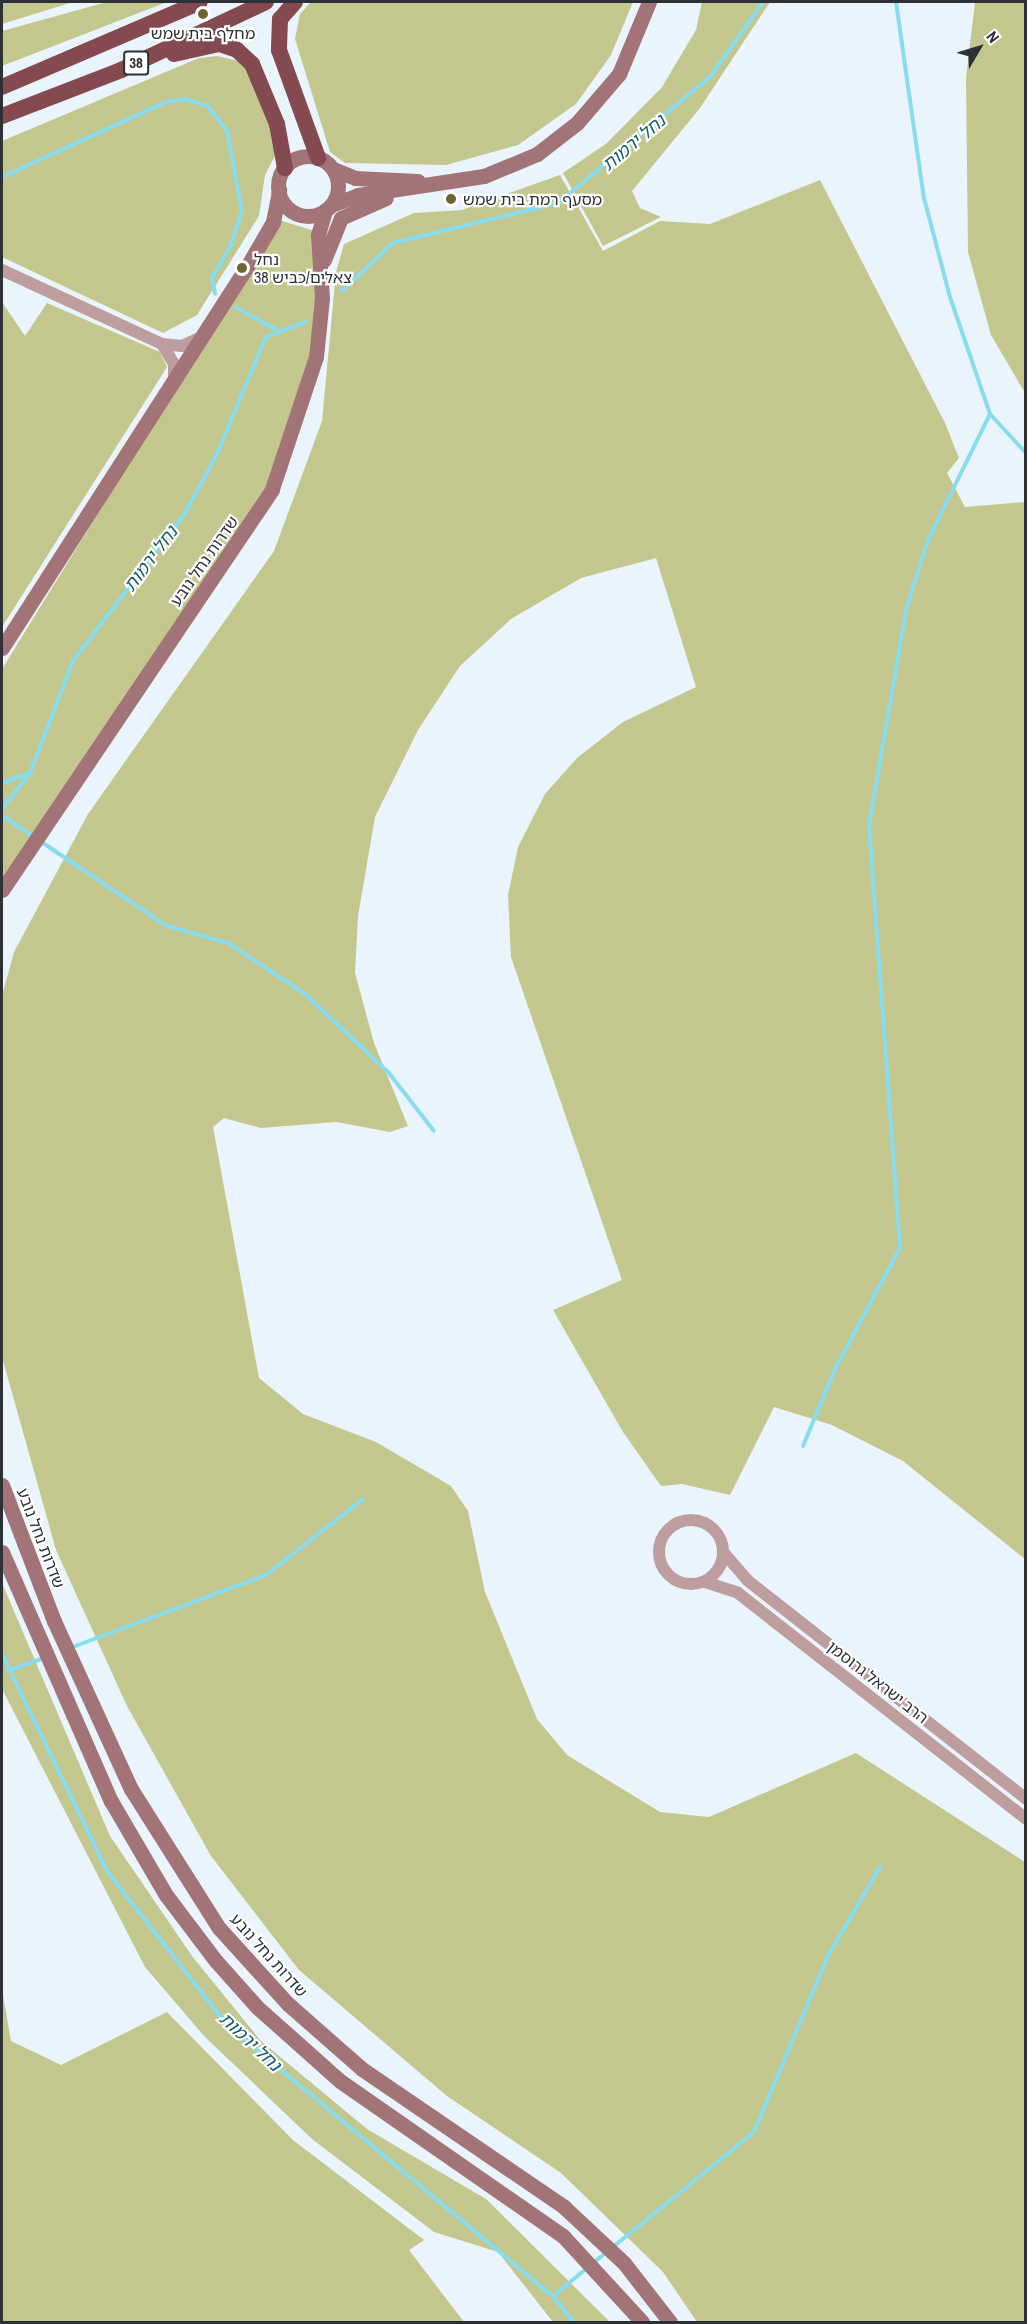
<!DOCTYPE html>
<html>
<head>
<meta charset="utf-8">
<style>
	body { margin:0 }
	#map { position:relative; width:1027px; height:2324px; overflow:hidden; background:#eaf4fd; font-family:"Archivo Narrow","Noto Sans Hebrew",sans-serif }
	div>[style] { position:absolute }
	.green>* { inset:0; background:#c3c78d }
	.stream>* { height:4px; margin:-2px; padding:0 2px; transform-origin:2px; border-radius:2px; background:#87dcf0 }
	.minor>* { height:12px; margin:-6px; padding:0 6px; transform-origin:6px; border-radius:6px; background:#be9d9f }
	.minor>.ring { margin:-6px; padding:0; box-sizing:content-box; background:none; border:12px solid #be9d9f; border-radius:50% }
	.secondary>* { height:15px; margin:-7.5px; padding:0 7.5px; transform-origin:7.5px; border-radius:7.5px; background:#a37477 }
	.secondary>.ring { margin:-7.5px; padding:0; box-sizing:content-box; background:none; border:15px solid #a37477; border-radius:50% }
	.trunk>* { height:16px; margin:-8px; padding:0 8px; transform-origin:8px; border-radius:8px; background:#844a4f }
	.dots>* { width:16px; height:16px; translate:-50% -50%; box-sizing:border-box; border:3px solid #fff; border-radius:50% }
	span { translate:-50% -50%; white-space:nowrap; text-align:center; line-height:1.15; -webkit-text-stroke:4.5px #fff; paint-order:stroke }
	.shield-label span { padding:2px 4px; background:#fff; border:2px solid; border-radius:4px; -webkit-text-stroke-width:0 }
	.shield-label { font-size:15px; color:#2d3135; font-weight:700 }
	.poi-label { font-size:16px; color:#2d3135 }
	.left { translate:0 -50%; text-align:left }
	.street-label { font-size:16px; color:#2d3135 }
	.water-label { font-size:18px; color:#175d6c; font-style:italic }
	.frame { position:absolute; inset:0; border:3px solid #2d3135; pointer-events:none }
	.north { position:absolute; left:949px; top:18px; width:60px; height:60px; -webkit-text-stroke:4px #fff; paint-order:stroke; rotate:52deg; font-size:16px; font-weight:700; line-height:24px; text-align:center; color:#2d3135 }
	.north::after { content:''; display:block; margin:auto; width:21px; height:27px; background:#2d3135; clip-path:polygon(50% 0,100% 100%,50% 72%,0 100%) }
</style>
</head>
<body>
<div id="map">
	<div class="green">
		<div style="clip-path:polygon(2px 2px,73px 2px,2px 24px)"></div>
		<div style="clip-path:polygon(107px 2px,167px 2px,2px 66px,2px 31px)"></div>
		<div style="clip-path:polygon(311px 2px,633px 2px,611px 55px,576px 104px,518px 145px,446px 165px,345px 163px,330px 152px,295px 39px,300px 14px)"></div>
		<div style="clip-path:polygon(702px 2px,770px 2px,700px 108px,632px 191px,640px 208px,661px 217px,603px 246px,563px 173px,607px 143px,662px 87px,696px 30px)"></div>
		<div style="clip-path:polygon(975px 2px,1025px 2px,1025px 393px,991px 335px,968px 252px,966px 78px)"></div>
		<div style="clip-path:polygon(217px 56px,243px 62px,250px 72px,278px 150px,265px 175px,259px 216px,197px 315px,163px 333px,2px 257px,2px 141px,199px 58px)"></div>
		<div style="clip-path:polygon(560px 175px,603px 251px,660px 221px,710px 224px,820px 180px,945px 423px,959px 458px,947px 473px,965px 507px,1025px 502px,1025px 1559px,903px 1461px,832px 1425px,774px 1407px,730px 1495px,682px 1484px,661px 1486px,623px 1432px,553px 1310px,622px 1280px,511px 957px,508px 895px,518px 847px,545px 794px,577px 758px,623px 722px,696px 687px,656px 558px,581px 578px,511px 619px,460px 666px,418px 730px,375px 817px,358px 916px,355px 973px,374px 1043px,408px 1126px,390px 1132px,336px 1122px,261px 1128px,224px 1118px,213px 1127px,259px 1378px,303px 1414px,376px 1442px,451px 1486px,468px 1511px,485px 1592px,537px 1719px,567px 1755px,660px 1812px,709px 1817px,856px 1753px,1025px 1862px,1025px 2322px,697px 2322px,663px 2272px,561px 2173px,447px 2096px,299px 1970px,211px 1856px,127px 1706px,56px 1550px,2px 1357px,2px 996px,14px 952px,88px 814px,274px 551px,322px 421px,336px 272px,344px 244px,414px 213px,462px 210px)"></div>
		<div style="clip-path:polygon(279px 220px,315px 231px,317px 278px,311px 360px,268px 487px,2px 878px,2px 669px)"></div>
		<div style="clip-path:polygon(2px 302px,25px 336px,47px 303px,160px 352px,167px 367px,2px 627px)"></div>
		<div style="clip-path:polygon(2px 1583px,110px 1836px,192px 1956px,261px 2041px,367px 2129px,486px 2199px,610px 2322px,553px 2322px,498px 2252px,434px 2232px,312px 2139px,205px 2037px,145px 1967px,2px 1689px)"></div>
		<div style="clip-path:polygon(2px 1989px,11px 2041px,61px 2065px,167px 2012px,293px 2140px,424px 2240px,409px 2250px,464px 2322px,2px 2322px)"></div>
	</div>
	<div class="stream">
		<div style="left:896px;top:2px;width:198px;rotate:81.9deg"></div>
		<div style="left:924px;top:198px;width:102px;rotate:75.3deg"></div>
		<div style="left:950px;top:297px;width:124px;rotate:71.1deg"></div>
		<div style="left:990px;top:414px;width:53px;rotate:47.3deg"></div>
		<div style="left:2px;top:177px;width:180px;rotate:-24.6deg"></div>
		<div style="left:166px;top:102px;width:20px;rotate:-9deg"></div>
		<div style="left:186px;top:99px;width:23px;rotate:18deg"></div>
		<div style="left:208px;top:106px;width:31px;rotate:53deg"></div>
		<div style="left:227px;top:131px;width:81px;rotate:79.4deg"></div>
		<div style="left:242px;top:211px;width:36px;rotate:108deg"></div>
		<div style="left:231px;top:245px;width:38px;rotate:120deg"></div>
		<div style="left:212px;top:278px;width:16px;rotate:79deg"></div>
		<div style="left:342px;top:291px;width:70px;rotate:-43.3deg"></div>
		<div style="left:393px;top:243px;width:170px;rotate:-13.6deg"></div>
		<div style="left:558px;top:203px;width:197px;rotate:-39.7deg"></div>
		<div style="left:710px;top:77px;width:92px;rotate:-54.8deg"></div>
		<div style="left:235px;top:307px;width:50px;rotate:28.6deg"></div>
		<div style="left:2px;top:783px;width:29px;rotate:-20deg"></div>
		<div style="left:2px;top:809px;width:46px;rotate:-52.1deg"></div>
		<div style="left:30px;top:773px;width:120px;rotate:-69deg"></div>
		<div style="left:73px;top:661px;width:183px;rotate:-52.8deg"></div>
		<div style="left:184px;top:515px;width:67px;rotate:-61.5deg"></div>
		<div style="left:216px;top:456px;width:129px;rotate:-67.2deg"></div>
		<div style="left:266px;top:337px;width:42px;rotate:-21deg"></div>
		<div style="left:2px;top:815px;width:39px;rotate:35deg"></div>
		<div style="left:40px;top:841px;width:153px;rotate:33.8deg"></div>
		<div style="left:167px;top:926px;width:63px;rotate:15.6deg"></div>
		<div style="left:228px;top:943px;width:92px;rotate:33.5deg"></div>
		<div style="left:305px;top:994px;width:115px;rotate:43.2deg"></div>
		<div style="left:389px;top:1073px;width:73px;rotate:52.2deg"></div>
		<div style="left:803px;top:1446px;width:83px;rotate:-67.4deg"></div>
		<div style="left:835px;top:1369px;width:137px;rotate:-61.8deg"></div>
		<div style="left:900px;top:1248px;width:424px;rotate:-94.2deg"></div>
		<div style="left:869px;top:825px;width:218px;rotate:-80.2deg"></div>
		<div style="left:906px;top:610px;width:73px;rotate:-72.6deg"></div>
		<div style="left:928px;top:540px;width:140px;rotate:-63.8deg"></div>
		<div style="left:70px;top:1648px;width:209px;rotate:-20.4deg"></div>
		<div style="left:266px;top:1575px;width:123px;rotate:-38.1deg"></div>
		<div style="left:2px;top:1654px;width:241px;rotate:64.2deg"></div>
		<div style="left:107px;top:1871px;width:194px;rotate:52.1deg"></div>
		<div style="left:226px;top:2024px;width:425px;rotate:39.8deg"></div>
		<div style="left:553px;top:2296px;width:33px;rotate:52deg"></div>
		<div style="left:9px;top:1670px;width:36px;rotate:-19deg"></div>
		<div style="left:613px;top:2247px;width:182px;rotate:-39.2deg"></div>
		<div style="left:754px;top:2132px;width:193px;rotate:-67.2deg"></div>
		<div style="left:829px;top:1954px;width:101px;rotate:-59.6deg"></div>
		<div style="left:592px;top:2264px;width:19px;rotate:-39deg"></div>
		<div style="left:553px;top:2296px;width:43px;rotate:-39.3deg"></div>
	</div>
	<div class="minor">
		<div style="left:2px;top:270px;width:176px;rotate:24.8deg"></div>
		<div style="left:162px;top:344px;width:20px;rotate:6deg"></div>
		<div style="left:182px;top:346px;width:21px;rotate:-25deg"></div>
		<div style="left:162px;top:344px;width:23px;rotate:59deg"></div>
		<div style="left:174px;top:364px;width:17px;rotate:90deg"></div>
		<div class="ring" style="left:659px;top:1520px;width:52px;height:52px"></div>
		<div style="left:723px;top:1552px;width:37px;rotate:49deg"></div>
		<div style="left:747px;top:1580px;width:355px;rotate:38.1deg"></div>
		<div style="left:705px;top:1582px;width:35px;rotate:18deg"></div>
		<div style="left:738px;top:1593px;width:366px;rotate:38.1deg"></div>
	</div>
	<div class="secondary">
		<div class="ring" style="left:278px;top:156px;width:45px;height:45px"></div>
		<div style="left:333px;top:169px;width:24px;rotate:22deg"></div>
		<div style="left:355px;top:178px;width:63px;rotate:2.7deg"></div>
		<div style="left:331px;top:205px;width:29px;rotate:-20deg"></div>
		<div style="left:358px;top:195px;width:127px;rotate:-8.6deg"></div>
		<div style="left:484px;top:176px;width:57px;rotate:-22.5deg"></div>
		<div style="left:537px;top:154px;width:51px;rotate:-37.8deg"></div>
		<div style="left:577px;top:123px;width:65px;rotate:-49.4deg"></div>
		<div style="left:619px;top:74px;width:78px;rotate:-67.4deg"></div>
		<div style="left:324px;top:260px;width:45px;rotate:-68deg"></div>
		<div style="left:341px;top:218px;width:49px;rotate:-24deg"></div>
		<div style="left:2px;top:648px;width:449px;rotate:-57.3deg"></div>
		<div style="left:245px;top:270px;width:56px;rotate:-59.7deg"></div>
		<div style="left:273px;top:222px;width:33px;rotate:-79deg"></div>
		<div style="left:2px;top:890px;width:483px;rotate:-56deg"></div>
		<div style="left:272px;top:489px;width:139px;rotate:-71.6deg"></div>
		<div style="left:316px;top:357px;width:59px;rotate:-84.2deg"></div>
		<div style="left:322px;top:298px;width:63px;rotate:-93.6deg"></div>
		<div style="left:318px;top:235px;width:26px;rotate:-74deg"></div>
		<div style="left:2px;top:1485px;width:146px;rotate:69.1deg"></div>
		<div style="left:54px;top:1621px;width:185px;rotate:65.4deg"></div>
		<div style="left:131px;top:1789px;width:165px;rotate:57.7deg"></div>
		<div style="left:219px;top:1928px;width:103px;rotate:47.8deg"></div>
		<div style="left:288px;top:2004px;width:98px;rotate:41.3deg"></div>
		<div style="left:362px;top:2069px;width:245px;rotate:34.3deg"></div>
		<div style="left:564px;top:2207px;width:82px;rotate:43deg"></div>
		<div style="left:624px;top:2263px;width:75px;rotate:52.1deg"></div>
		<div style="left:2px;top:1552px;width:272px;rotate:66.4deg"></div>
		<div style="left:111px;top:1801px;width:109px;rotate:59.7deg"></div>
		<div style="left:166px;top:1895px;width:83px;rotate:52.9deg"></div>
		<div style="left:216px;top:1961px;width:62px;rotate:48.3deg"></div>
		<div style="left:257px;top:2007px;width:111px;rotate:41.7deg"></div>
		<div style="left:340px;top:2081px;width:272px;rotate:34.8deg"></div>
		<div style="left:563px;top:2236px;width:117px;rotate:47.4deg"></div>
	</div>
	<div class="trunk">
		<div style="left:295px;top:2px;width:23px;rotate:131deg"></div>
		<div style="left:280px;top:19px;width:31px;rotate:92deg"></div>
		<div style="left:279px;top:50px;width:115px;rotate:70.1deg"></div>
		<div style="left:174px;top:54px;width:46px;rotate:-12.5deg"></div>
		<div style="left:219px;top:44px;width:19px;rotate:18deg"></div>
		<div style="left:237px;top:50px;width:21px;rotate:43deg"></div>
		<div style="left:252px;top:64px;width:65px;rotate:67.4deg"></div>
		<div style="left:277px;top:124px;width:45px;rotate:79.7deg"></div>
		<div style="left:2px;top:87px;width:215px;rotate:-23.2deg"></div>
		<div style="left:2px;top:116px;width:128px;rotate:-21.1deg"></div>
		<div style="left:121px;top:70px;width:160px;rotate:-25.1deg"></div>
	</div>
	<div class="dots">
		<div style="left:203px;top:14px;background:#6c6532"></div>
		<div style="left:451px;top:199px;background:#6c6532"></div>
		<div style="left:242px;top:268px;background:#6c6532"></div>
	</div>
	<div class="shield-label">
		<span style="left:136px;top:63px">38</span>
	</div>
	<div class="poi-label">
		<span style="left:203px;top:33px">מחלף בית שמש</span>
		<span class="left" style="left:463px;top:199px">מסעף רמת בית שמש</span>
		<span class="left" style="left:254px;top:268px">נחל<br>צאלים/כביש 38</span>
	</div>
	<div class="street-label">
		<span style="left:204px;top:561px;rotate:-55deg">שדרות נחל נובע</span>
		<span style="left:41px;top:1538px;rotate:69deg">שדרות נחל נובע</span>
		<span style="left:878px;top:1682px;rotate:38deg">הרב ישראל גרוסמן</span>
		<span style="left:269px;top:1955px;rotate:48deg">שדרות נחל נובע</span>
	</div>
	<div class="water-label">
		<span style="left:634px;top:143px;rotate:-40deg">נחל ירמות</span>
		<span style="left:151px;top:559px;rotate:-53deg">נחל ירמות</span>
		<span style="left:250px;top:2042px;rotate:43deg">נחל ירמות</span>
	</div>
	<div class="frame"></div>
	<div class="north">N</div>
</div>
</body>
</html>
